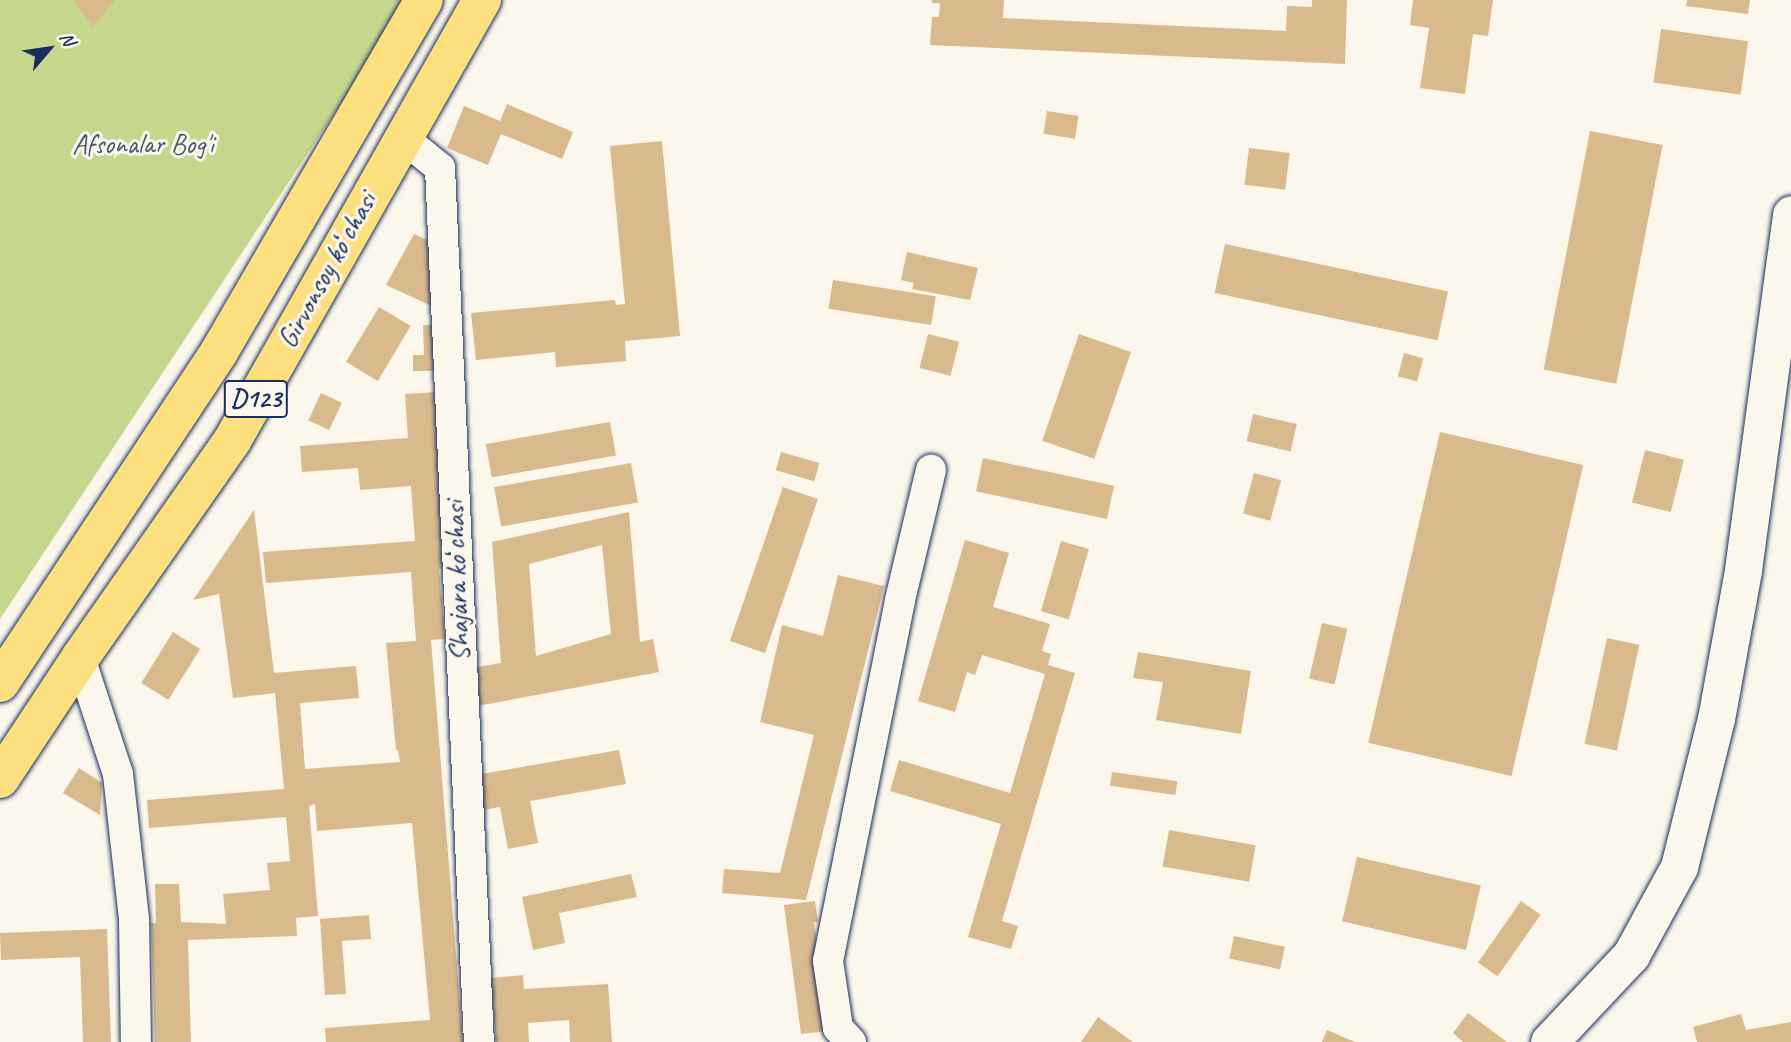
<!DOCTYPE html>
<html>
<head>
<meta charset="utf-8">
<style>
	body { margin:0 }
	#map { position:relative; width:1791px; height:1042px; overflow:hidden; background:#fbf7ec; font-family:Caveat,sans-serif }
	div>[style] { position:absolute }
	.green>* { inset:0; background:#c4d78c }
	.building>* { inset:0; background:#d8ba8c; transform-origin:0 0 }
	.roads { filter:drop-shadow(0 0 2px #1b2f5e) drop-shadow(0 0 2px #1b2f5e) }
	.minor>* { height:30px; margin:-15px; padding:0 15px; transform-origin:15px; border-radius:15px; background:#fbf7ec }
	.tertiary>* { height:37px; margin:-18.5px; padding:0 18.5px; transform-origin:18.5px; border-radius:18.5px; background:#fbf7ec }
	.primary>* { height:38px; margin:-19px; padding:0 19px; transform-origin:19px; border-radius:19px; background:#fce080 }
	span { translate:-50% -50%; white-space:nowrap; text-align:center; line-height:1.15; -webkit-text-stroke:6px #fbf7ec; paint-order:stroke }
	.shield-label span { padding:2px 5px; background:#fbf7ec; border:2px solid; border-radius:5px; -webkit-text-stroke-width:0 }
	.shield-label { font-size:26px; color:#1b2f5e; font-weight:700 }
	.park-label { font-size:28px; color:#45596a }
	.street-label { font-size:28px; color:#1b2f5e }
	.north { position:absolute; left:14px; top:14px; width:70px; height:70px; -webkit-text-stroke:5px #fbf7ec; paint-order:stroke; rotate:61deg; font-size:19px; font-weight:700; line-height:28px; text-align:center; color:#1b2f5e }
	.north::after { content:''; display:block; margin:auto; width:24px; height:32px; background:#1b2f5e; clip-path:polygon(50% 0,100% 100%,50% 72%,0 100%) }
</style>
</head>
<body>
<div id="map">
	<div class="green">
		<div style="clip-path:polygon(0 0,409px 0,0 619px)"></div>
	</div>
	<div class="building">
		<div style="clip-path:polygon(73px 0,115px 0,93px 27px)"></div>
		<div style="clip-path:polygon(932px 0,1004px 0,1003px 18px,1286px 31px,1287px 6px,1312px 7px,1312px 0,1347px 0,1345px 64px,930px 45px,932px 17px,939px 17px,940px 3px,932px 3px)"></div>
		<div style="clip-path:polygon(1413px 0,1493px 0,1488px 36px,1473px 34px,1465px 94px,1420px 88px,1429px 28px,1410px 25px)"></div>
		<div style="clip-path:polygon(1687px 0,1750px 0,1748px 14px,1686px 6px)"></div>
		<div style="left:1661px;top:29px;width:88px;height:54px;rotate:8deg"></div>
		<div style="clip-path:polygon(507px 104px,573px 132px,562px 159px,501px 134px,488px 165px,447px 148px,464px 106px,500px 121px)"></div>
		<div style="left:1047px;top:111px;width:32px;height:23px;rotate:9deg"></div>
		<div style="left:1590px;top:131px;width:74px;height:243px;rotate:11deg"></div>
		<div style="clip-path:polygon(662px 141px,680px 336px,625px 341px,626px 361px,556px 367px,555px 352px,476px 360px,471px 313px,615px 300px,616px 305px,625px 304px,610px 146px)"></div>
		<div style="left:1249px;top:148px;width:41px;height:37px;rotate:7deg"></div>
		<div style="clip-path:polygon(414px 234px,433px 243px,436px 308px,386px 285px)"></div>
		<div style="left:1225px;top:244px;width:228px;height:50px;rotate:12deg"></div>
		<div style="clip-path:polygon(907px 252px,978px 268px,970px 300px,912px 289px,914px 283px,901px 280px)"></div>
		<div style="left:833px;top:280px;width:104px;height:29px;rotate:9deg"></div>
		<div style="left:379px;top:307px;width:37px;height:64px;rotate:31deg"></div>
		<div style="clip-path:polygon(423px 325px,435px 325px,436px 371px,413px 371px,413px 355px,424px 355px)"></div>
		<div style="left:928px;top:334px;width:32px;height:35px;rotate:14deg"></div>
		<div style="left:1079px;top:334px;width:55px;height:113px;rotate:19deg"></div>
		<div style="left:1404px;top:353px;width:20px;height:24px;rotate:15deg"></div>
		<div style="clip-path:polygon(438px 392px,449px 569px,439px 569px,445px 639px,431px 640px,463px 1042px,326px 1042px,325px 1028px,430px 1020px,412px 823px,317px 831px,315px 804px,309px 806px,318px 916px,296px 918px,297px 936px,188px 940px,191px 1042px,155px 1042px,151px 923px,156px 923px,155px 884px,179px 884px,181px 922px,226px 924px,223px 894px,270px 890px,267px 863px,290px 861px,286px 817px,149px 828px,147px 800px,284px 789px,275px 693px,233px 698px,219px 594px,193px 600px,254px 510px,274px 673px,356px 666px,359px 698px,300px 703px,305px 769px,400px 762px,398px 750px,396px 750px,386px 643px,416px 641px,411px 572px,266px 583px,263px 552px,415px 541px,411px 486px,360px 490px,358px 468px,302px 472px,300px 446px,408px 438px,405px 394px)"></div>
		<div style="left:321px;top:393px;width:23px;height:30px;rotate:25deg"></div>
		<div style="left:1253px;top:414px;width:45px;height:28px;rotate:13deg"></div>
		<div style="left:610px;top:422px;width:34px;height:126px;rotate:80deg"></div>
		<div style="left:1440px;top:432px;width:147px;height:319px;rotate:13deg"></div>
		<div style="left:1645px;top:450px;width:40px;height:54px;rotate:14deg"></div>
		<div style="left:781px;top:452px;width:40px;height:19px;rotate:16deg"></div>
		<div style="left:983px;top:458px;width:134px;height:34px;rotate:12deg"></div>
		<div style="left:631px;top:463px;width:40px;height:139px;rotate:80deg"></div>
		<div style="left:1254px;top:473px;width:28px;height:42px;rotate:15deg"></div>
		<div style="left:783px;top:487px;width:37px;height:163px;rotate:19deg"></div>
		<div style="clip-path:polygon(evenodd,629px 512px,640px 642px,653px 639px,659px 672px,472px 707px,465px 669px,501px 663px,492px 542px,629px 512px,602px 545px,611px 634px,536px 656px,529px 564px,602px 545px)"></div>
		<div style="clip-path:polygon(965px 540px,1009px 553px,993px 607px,1050px 624px,1042px 651px,1051px 654px,1048px 665px,1075px 673px,1002px 921px,1018px 926px,1011px 949px,968px 937px,1001px 824px,890px 791px,899px 760px,1010px 793px,1045px 674px,982px 655px,975px 675px,967px 672px,955px 712px,918px 701px)"></div>
		<div style="left:1061px;top:541px;width:29px;height:73px;rotate:16deg"></div>
		<div style="clip-path:polygon(838px 575px,884px 586px,806px 900px,722px 893px,724px 869px,780px 873px,814px 735px,760px 722px,782px 625px,823px 636px)"></div>
		<div style="left:1322px;top:623px;width:26px;height:57px;rotate:13deg"></div>
		<div style="left:173px;top:632px;width:32px;height:60px;rotate:32deg"></div>
		<div style="left:1607px;top:638px;width:33px;height:108px;rotate:12deg"></div>
		<div style="clip-path:polygon(1138px 652px,1251px 671px,1241px 734px,1156px 720px,1163px 682px,1133px 678px)"></div>
		<div style="clip-path:polygon(619px 750px,626px 784px,530px 801px,538px 843px,508px 849px,500px 807px,483px 810px,476px 775px)"></div>
		<div style="clip-path:polygon(79px 768px,102px 783px,100px 815px,63px 793px)"></div>
		<div style="left:1112px;top:772px;width:66px;height:14px;rotate:8deg"></div>
		<div style="left:1169px;top:830px;width:88px;height:37px;rotate:10deg"></div>
		<div style="left:1357px;top:857px;width:127px;height:66px;rotate:13deg"></div>
		<div style="clip-path:polygon(631px 874px,637px 897px,559px 913px,565px 943px,533px 950px,522px 897px)"></div>
		<div style="clip-path:polygon(815px 901px,818px 922px,814px 922px,828px 1031px,801px 1034px,784px 905px)"></div>
		<div style="left:1521px;top:901px;width:24px;height:75px;rotate:35deg"></div>
		<div style="clip-path:polygon(369px 915px,371px 939px,342px 941px,346px 994px,325px 995px,320px 919px)"></div>
		<div style="clip-path:polygon(107px 929px,111px 1042px,83px 1042px,80px 957px,1px 960px,0 933px)"></div>
		<div style="left:1234px;top:936px;width:52px;height:23px;rotate:12deg"></div>
		<div style="clip-path:polygon(523px 975px,524px 989px,608px 984px,612px 1042px,570px 1042px,569px 1020px,528px 1023px,529px 1042px,496px 1042px,491px 978px)"></div>
		<div style="clip-path:polygon(1468px 1013px,1507px 1042px,1463px 1042px,1453px 1033px)"></div>
		<div style="clip-path:polygon(1741px 1014px,1746px 1030px,1791px 1022px,1791px 1042px,1697px 1042px,1693px 1027px)"></div>
		<div style="clip-path:polygon(1098px 1017px,1133px 1042px,1081px 1042px)"></div>
		<div style="clip-path:polygon(1327px 1030px,1355px 1042px,1322px 1042px)"></div>
	</div>
	<div class="roads">
		<div class="minor">
			<div style="left:402px;top:137px;width:49px;rotate:39.2deg"></div>
			<div style="left:440px;top:168px;width:875px;rotate:87.45deg"></div>
			<div style="left:80px;top:658px;width:122px;rotate:71.9deg"></div>
			<div style="left:118px;top:774px;width:147px;rotate:83.7deg"></div>
			<div style="left:134px;top:920px;width:122px;rotate:89.1deg"></div>
			<div style="left:851px;top:1042px;width:19px;rotate:-133deg"></div>
			<div style="left:838px;top:1028px;width:68px;rotate:-98.5deg"></div>
			<div style="left:828px;top:961px;width:368px;rotate:-78.7deg"></div>
			<div style="left:900px;top:600px;width:134px;rotate:-76.6deg"></div>
		</div>
		<div class="tertiary">
			<div style="left:1549px;top:1042px;width:120px;rotate:-46.7deg"></div>
			<div style="left:1631px;top:955px;width:100px;rotate:-61.4deg"></div>
			<div style="left:1679px;top:867px;width:153px;rotate:-76deg"></div>
			<div style="left:1716px;top:719px;width:151px;rotate:-79.7deg"></div>
			<div style="left:1743px;top:570px;width:359px;rotate:-82.3deg"></div>
		</div>
		<div class="primary">
			<div style="left:0;top:683px;width:397px;rotate:-56.5deg"></div>
			<div style="left:219px;top:352px;width:407px;rotate:-59.8deg"></div>
			<div style="left:0;top:779px;width:145px;rotate:-56.5deg"></div>
			<div style="left:80px;top:658px;width:265px;rotate:-55deg"></div>
			<div style="left:232px;top:441px;width:507px;rotate:-60.45deg"></div>
		</div>
	</div>
	<div class="shield-label">
		<span style="left:256px;top:399px">D123</span>
	</div>
	<div class="park-label">
		<span style="left:143px;top:144px">Afsonalar Bog'i</span>
	</div>
	<div class="street-label">
		<span style="left:327px;top:270px;rotate:-61deg">Girvonsoy koʻchasi</span>
		<span style="left:457px;top:581px;rotate:-92deg">Shajara koʻchasi</span>
	</div>
	<div class="north">N</div>
</div>
</body>
</html>
